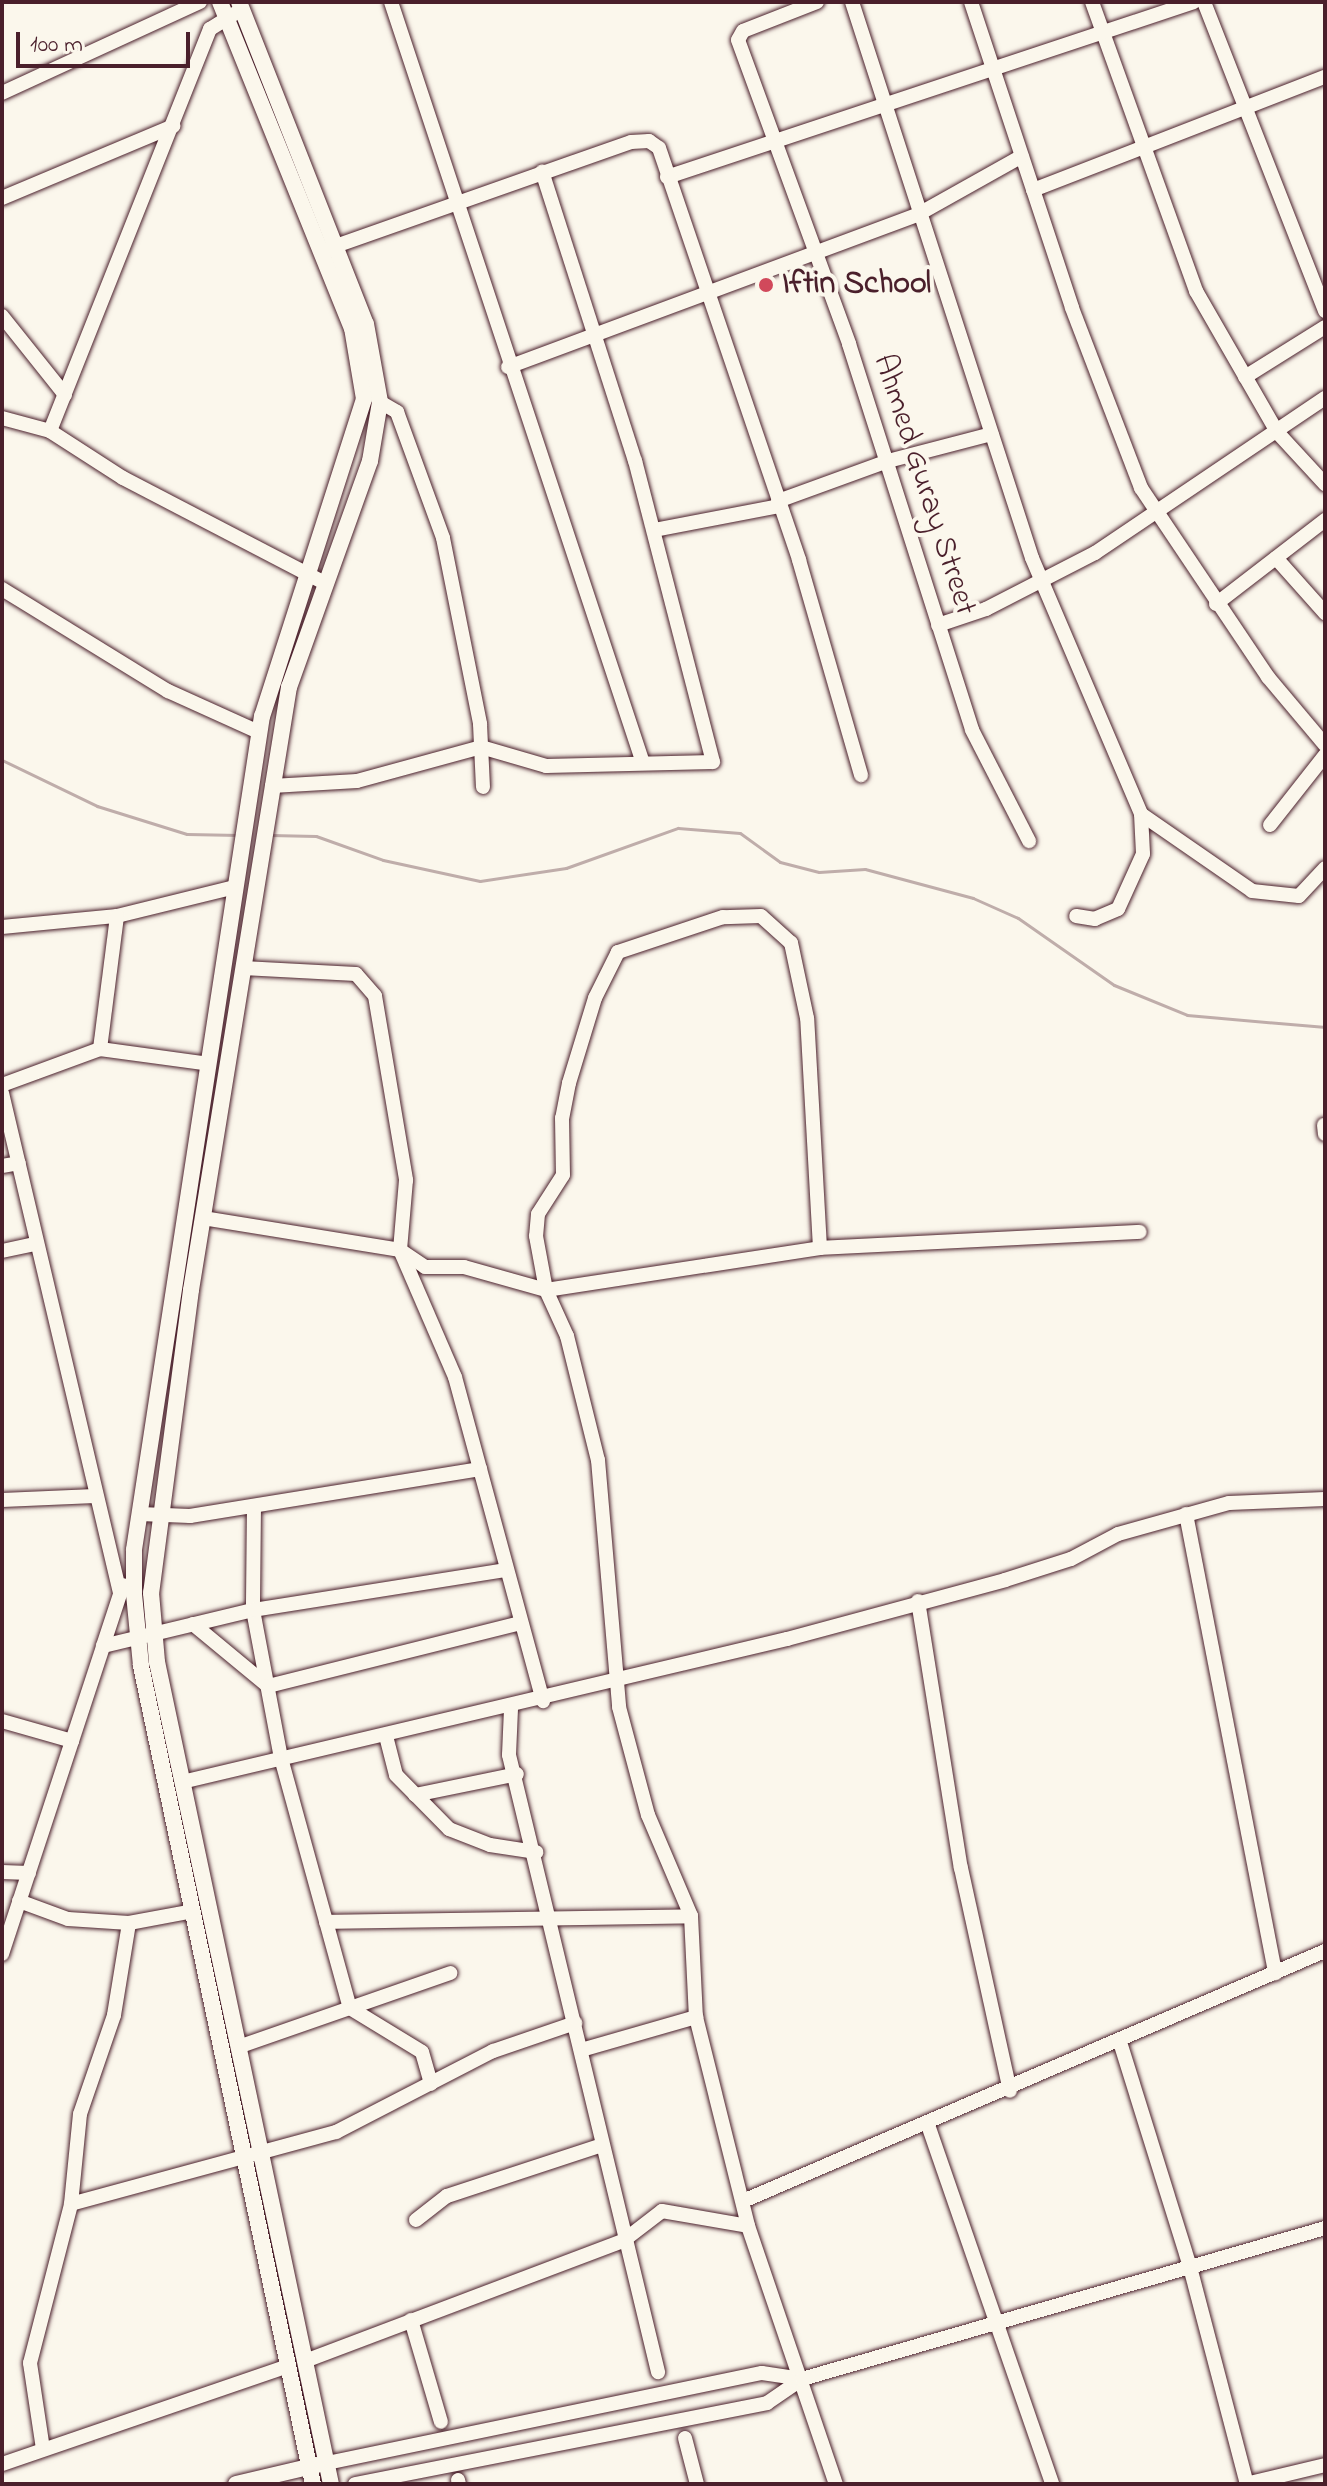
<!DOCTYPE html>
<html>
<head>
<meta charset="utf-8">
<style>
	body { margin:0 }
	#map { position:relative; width:1327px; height:2486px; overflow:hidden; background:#fbf7ec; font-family:"Indie Flower",sans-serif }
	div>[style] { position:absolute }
	.stream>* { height:3px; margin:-1.5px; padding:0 1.5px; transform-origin:1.5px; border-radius:1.5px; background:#bfadaa }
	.roads { filter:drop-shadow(0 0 2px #4a1f2b) drop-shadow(0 0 2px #4a1f2b) }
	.minor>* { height:14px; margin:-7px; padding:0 7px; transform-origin:7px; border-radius:7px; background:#fbf7ec }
	.major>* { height:16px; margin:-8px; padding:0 8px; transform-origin:8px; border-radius:8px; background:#fbf7ec }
	.dots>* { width:22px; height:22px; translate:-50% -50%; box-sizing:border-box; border:4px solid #fbf7ec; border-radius:50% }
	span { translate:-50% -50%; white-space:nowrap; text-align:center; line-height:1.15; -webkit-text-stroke:8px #fbf7ec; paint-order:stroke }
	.poi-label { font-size:32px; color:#4a1f2b; font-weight:700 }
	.left { translate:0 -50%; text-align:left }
	.street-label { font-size:32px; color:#4a1f2b }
	.frame { position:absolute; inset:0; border:4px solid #4a1f2b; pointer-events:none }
	.scale { position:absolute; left:16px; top:32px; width:174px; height:36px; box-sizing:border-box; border:4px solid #4a1f2b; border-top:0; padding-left:10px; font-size:24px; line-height:28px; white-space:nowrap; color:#4a1f2b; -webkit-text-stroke:6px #fbf7ec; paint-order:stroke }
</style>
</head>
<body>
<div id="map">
	<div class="stream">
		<div style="left:2px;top:760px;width:106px;rotate:25.8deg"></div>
		<div style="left:97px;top:806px;width:94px;rotate:17.3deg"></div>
		<div style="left:187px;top:834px;width:52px;rotate:1.1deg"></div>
		<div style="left:270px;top:835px;width:46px;rotate:1.2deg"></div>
		<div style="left:316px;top:836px;width:71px;rotate:19.7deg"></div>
		<div style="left:383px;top:860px;width:99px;rotate:12.2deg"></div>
		<div style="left:480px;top:881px;width:87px;rotate:-8.6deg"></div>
		<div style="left:566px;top:868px;width:119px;rotate:-19.7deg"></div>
		<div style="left:678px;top:828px;width:62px;rotate:4.6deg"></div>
		<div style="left:740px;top:833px;width:49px;rotate:35.9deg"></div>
		<div style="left:780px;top:862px;width:40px;rotate:14.4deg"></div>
		<div style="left:819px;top:872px;width:46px;rotate:-3.7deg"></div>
		<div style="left:865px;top:869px;width:112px;rotate:15deg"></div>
		<div style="left:973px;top:898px;width:49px;rotate:24deg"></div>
		<div style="left:1018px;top:918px;width:117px;rotate:34.9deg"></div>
		<div style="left:1114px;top:985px;width:79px;rotate:22.3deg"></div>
		<div style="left:1187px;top:1015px;width:139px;rotate:5deg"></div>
	</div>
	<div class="roads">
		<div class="minor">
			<div style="left:391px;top:2px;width:798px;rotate:71.68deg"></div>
			<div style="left:817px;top:2px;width:79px;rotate:158.6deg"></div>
			<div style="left:743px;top:31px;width:10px;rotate:119deg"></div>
			<div style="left:738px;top:40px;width:324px;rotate:69.9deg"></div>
			<div style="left:849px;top:344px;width:405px;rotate:72.3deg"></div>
			<div style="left:972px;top:730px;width:125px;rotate:62.8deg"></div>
			<div style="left:852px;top:2px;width:584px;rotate:72.06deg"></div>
			<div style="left:1032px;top:558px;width:278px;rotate:66.9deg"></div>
			<div style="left:1141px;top:814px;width:40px;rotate:87.1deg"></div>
			<div style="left:1143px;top:854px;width:60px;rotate:114.4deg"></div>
			<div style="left:1118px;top:909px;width:25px;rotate:157deg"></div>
			<div style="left:1095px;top:919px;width:19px;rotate:-171deg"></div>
			<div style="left:971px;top:2px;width:322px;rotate:71.7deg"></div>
			<div style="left:1072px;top:308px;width:193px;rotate:69deg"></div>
			<div style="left:1141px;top:488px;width:228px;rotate:56.1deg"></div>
			<div style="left:1268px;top:677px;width:89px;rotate:50deg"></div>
			<div style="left:1092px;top:2px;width:307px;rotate:70.2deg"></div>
			<div style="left:1196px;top:291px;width:163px;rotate:60.1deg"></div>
			<div style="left:1277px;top:432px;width:71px;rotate:47.3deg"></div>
			<div style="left:1204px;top:2px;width:332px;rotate:68.6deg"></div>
			<div style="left:2px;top:93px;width:218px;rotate:-24.7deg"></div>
			<div style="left:667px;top:177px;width:555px;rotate:-18.37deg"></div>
			<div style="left:1033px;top:190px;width:313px;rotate:-21.2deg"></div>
			<div style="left:2px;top:198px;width:186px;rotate:-22.8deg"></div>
			<div style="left:327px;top:249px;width:322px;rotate:-19.4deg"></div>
			<div style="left:631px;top:142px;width:18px;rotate:-3deg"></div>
			<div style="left:649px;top:141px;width:12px;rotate:35deg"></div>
			<div style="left:659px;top:148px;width:435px;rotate:71.2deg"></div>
			<div style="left:799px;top:560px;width:224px;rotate:73.9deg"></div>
			<div style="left:2px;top:316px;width:101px;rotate:51.4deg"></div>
			<div style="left:508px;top:367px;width:436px;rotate:-20.4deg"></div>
			<div style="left:917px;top:215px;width:120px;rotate:-29.3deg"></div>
			<div style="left:1245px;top:377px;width:94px;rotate:-32deg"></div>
			<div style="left:380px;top:402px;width:20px;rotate:30deg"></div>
			<div style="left:397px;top:412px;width:134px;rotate:69.9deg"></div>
			<div style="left:443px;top:538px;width:190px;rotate:78.7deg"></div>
			<div style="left:480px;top:724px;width:63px;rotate:87.3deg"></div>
			<div style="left:2px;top:418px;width:50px;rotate:15.2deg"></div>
			<div style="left:50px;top:431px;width:87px;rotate:32.8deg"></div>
			<div style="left:123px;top:478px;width:228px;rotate:27.5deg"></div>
			<div style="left:50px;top:431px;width:433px;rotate:-68.3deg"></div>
			<div style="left:210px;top:29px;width:31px;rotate:-32deg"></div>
			<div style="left:778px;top:501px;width:117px;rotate:-20deg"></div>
			<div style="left:888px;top:461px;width:107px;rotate:-14.6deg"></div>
			<div style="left:654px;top:530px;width:128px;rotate:-10.8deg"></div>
			<div style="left:1276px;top:558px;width:74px;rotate:48.3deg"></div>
			<div style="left:2px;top:589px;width:195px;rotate:31.6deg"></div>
			<div style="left:168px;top:691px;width:100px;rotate:24.3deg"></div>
			<div style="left:1216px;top:604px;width:138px;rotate:-37.6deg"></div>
			<div style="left:938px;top:625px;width:51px;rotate:-18.4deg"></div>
			<div style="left:986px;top:609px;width:123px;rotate:-27.2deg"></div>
			<div style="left:1095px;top:553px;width:277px;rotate:-34deg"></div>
			<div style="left:272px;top:786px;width:85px;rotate:-3.4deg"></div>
			<div style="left:357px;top:781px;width:129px;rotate:-15.3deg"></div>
			<div style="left:481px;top:747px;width:68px;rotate:16.3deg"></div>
			<div style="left:546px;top:766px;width:167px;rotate:-1.4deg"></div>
			<div style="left:713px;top:762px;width:311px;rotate:-104.5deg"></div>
			<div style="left:635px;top:461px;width:304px;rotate:-107.8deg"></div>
			<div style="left:1141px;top:814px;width:135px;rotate:34.7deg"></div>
			<div style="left:1252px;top:891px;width:47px;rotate:6.1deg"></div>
			<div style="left:1299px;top:896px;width:38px;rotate:-47deg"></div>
			<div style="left:1270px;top:825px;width:89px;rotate:-51.8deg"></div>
			<div style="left:2px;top:927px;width:116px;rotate:-5.5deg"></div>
			<div style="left:117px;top:916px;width:122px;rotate:-13.8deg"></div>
			<div style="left:243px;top:968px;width:113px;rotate:3deg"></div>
			<div style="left:356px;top:974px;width:29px;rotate:49deg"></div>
			<div style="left:375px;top:996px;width:187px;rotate:80.4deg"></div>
			<div style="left:406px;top:1180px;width:70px;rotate:94.9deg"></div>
			<div style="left:400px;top:1250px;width:138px;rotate:66.6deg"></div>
			<div style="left:455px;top:1377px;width:336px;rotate:74.8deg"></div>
			<div style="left:100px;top:1049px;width:110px;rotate:7.8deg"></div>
			<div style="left:2px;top:1085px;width:104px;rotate:-20.2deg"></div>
			<div style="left:100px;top:1049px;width:134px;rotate:-82.7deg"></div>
			<div style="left:2px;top:1093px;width:514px;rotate:76.72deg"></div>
			<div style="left:1324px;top:1125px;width:9px;rotate:84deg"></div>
			<div style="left:2px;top:1166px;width:17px;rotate:-10deg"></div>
			<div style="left:203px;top:1218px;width:200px;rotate:9.2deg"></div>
			<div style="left:400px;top:1250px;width:30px;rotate:34deg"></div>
			<div style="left:425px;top:1267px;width:39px"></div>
			<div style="left:464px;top:1267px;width:85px;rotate:15.7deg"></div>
			<div style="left:546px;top:1290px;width:277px;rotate:-8.7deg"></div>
			<div style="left:820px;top:1248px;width:320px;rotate:-2.9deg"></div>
			<div style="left:820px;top:1248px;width:230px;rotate:-93.2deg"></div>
			<div style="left:807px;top:1018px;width:77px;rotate:-102deg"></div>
			<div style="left:791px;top:943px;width:40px;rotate:-138deg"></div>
			<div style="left:761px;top:916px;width:38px;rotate:178deg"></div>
			<div style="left:723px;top:917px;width:111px;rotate:161.6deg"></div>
			<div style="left:618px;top:952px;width:51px;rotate:116.6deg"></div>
			<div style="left:595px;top:998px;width:89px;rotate:107deg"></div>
			<div style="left:569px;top:1083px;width:36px;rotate:101deg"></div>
			<div style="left:562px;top:1118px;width:57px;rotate:89deg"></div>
			<div style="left:563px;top:1175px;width:46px;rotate:122.7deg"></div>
			<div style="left:538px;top:1214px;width:22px;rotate:95deg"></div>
			<div style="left:536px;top:1236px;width:55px;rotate:79.5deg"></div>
			<div style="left:546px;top:1290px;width:51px;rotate:65.5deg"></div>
			<div style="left:567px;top:1336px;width:128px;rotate:76deg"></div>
			<div style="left:598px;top:1460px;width:248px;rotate:85.1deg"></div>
			<div style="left:619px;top:1707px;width:112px;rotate:75deg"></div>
			<div style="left:648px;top:1815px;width:110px;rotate:66.9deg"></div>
			<div style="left:691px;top:1916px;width:101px;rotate:87.2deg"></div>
			<div style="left:696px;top:2017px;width:215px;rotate:76deg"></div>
			<div style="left:748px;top:2226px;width:273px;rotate:71.2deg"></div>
			<div style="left:2px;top:1251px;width:34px;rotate:-12deg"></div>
			<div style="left:2px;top:1500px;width:93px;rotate:-2.5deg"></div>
			<div style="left:254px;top:1506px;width:104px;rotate:90.6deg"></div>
			<div style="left:253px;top:1610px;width:151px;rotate:79.3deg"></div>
			<div style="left:281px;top:1758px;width:259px;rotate:74.6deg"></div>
			<div style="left:350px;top:2008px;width:84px;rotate:31.4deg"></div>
			<div style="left:422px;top:2052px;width:33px;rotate:74deg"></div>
			<div style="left:140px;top:1514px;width:50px;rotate:2.3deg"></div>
			<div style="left:190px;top:1516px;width:294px;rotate:-9.2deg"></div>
			<div style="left:1186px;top:1514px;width:468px;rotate:79deg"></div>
			<div style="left:918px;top:1601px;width:270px;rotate:80.9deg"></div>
			<div style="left:961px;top:1868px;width:228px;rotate:77.6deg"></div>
			<div style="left:193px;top:1624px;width:97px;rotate:39.6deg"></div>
			<div style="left:268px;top:1686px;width:260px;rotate:-14deg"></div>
			<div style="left:103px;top:1646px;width:64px;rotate:-71.8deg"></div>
			<div style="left:511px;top:1709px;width:46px;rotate:92.5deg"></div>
			<div style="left:509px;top:1755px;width:635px;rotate:76.42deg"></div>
			<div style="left:2px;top:1721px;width:73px;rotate:15.9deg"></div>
			<div style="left:386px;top:1736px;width:40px;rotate:75.6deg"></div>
			<div style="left:396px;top:1775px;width:76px;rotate:45.5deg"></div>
			<div style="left:449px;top:1829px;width:44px;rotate:21.3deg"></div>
			<div style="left:490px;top:1845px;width:47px;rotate:8.7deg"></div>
			<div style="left:182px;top:1782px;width:622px;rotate:-13.3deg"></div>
			<div style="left:787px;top:1639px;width:226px;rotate:-15.1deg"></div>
			<div style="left:1005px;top:1580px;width:69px;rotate:-17.7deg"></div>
			<div style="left:1071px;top:1559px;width:53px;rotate:-28deg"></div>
			<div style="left:1118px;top:1534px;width:115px;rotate:-15.6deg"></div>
			<div style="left:1229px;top:1503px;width:96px;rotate:-2.4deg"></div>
			<div style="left:415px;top:1795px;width:104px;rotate:-11.6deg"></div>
			<div style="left:2px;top:1872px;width:27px;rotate:2deg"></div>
			<div style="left:19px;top:1901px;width:52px;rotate:20.2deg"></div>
			<div style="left:68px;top:1919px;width:61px;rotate:3.8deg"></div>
			<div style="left:129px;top:1923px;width:65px;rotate:-10.6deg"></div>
			<div style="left:326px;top:1922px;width:365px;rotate:-0.9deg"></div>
			<div style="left:2px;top:1954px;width:324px;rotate:-71.8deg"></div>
			<div style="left:103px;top:1646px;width:154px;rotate:-13.5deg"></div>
			<div style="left:253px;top:1610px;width:256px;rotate:-9deg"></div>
			<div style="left:1120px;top:2042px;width:236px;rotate:72.7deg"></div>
			<div style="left:1190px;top:2267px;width:224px;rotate:75.3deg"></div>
			<div style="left:238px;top:2047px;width:225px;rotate:-19.2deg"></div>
			<div style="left:581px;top:2050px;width:120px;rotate:-16deg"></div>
			<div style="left:928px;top:2125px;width:380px;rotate:70.9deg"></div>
			<div style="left:743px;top:2201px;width:633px;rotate:-23.25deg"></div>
			<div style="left:71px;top:2204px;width:275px;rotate:-15.2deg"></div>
			<div style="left:336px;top:2132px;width:177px;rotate:-27.3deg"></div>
			<div style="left:493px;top:2051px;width:87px;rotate:-18.9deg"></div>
			<div style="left:416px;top:2220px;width:39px;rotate:-38deg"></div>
			<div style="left:447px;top:2196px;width:163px;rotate:-18.2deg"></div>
			<div style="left:411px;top:2320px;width:106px;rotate:73.6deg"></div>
			<div style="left:305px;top:2361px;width:340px;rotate:-20.7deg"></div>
			<div style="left:623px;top:2241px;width:49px;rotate:-37.6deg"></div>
			<div style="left:662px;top:2211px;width:87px;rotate:9.9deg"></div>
			<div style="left:685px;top:2438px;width:48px;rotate:75.4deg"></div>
			<div style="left:43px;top:2449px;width:87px;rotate:-98.6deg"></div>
			<div style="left:30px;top:2363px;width:164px;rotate:-75.5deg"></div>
			<div style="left:71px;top:2204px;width:90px;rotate:-84.3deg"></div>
			<div style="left:80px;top:2114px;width:105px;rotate:-71deg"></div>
			<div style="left:114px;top:2015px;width:93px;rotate:-80.7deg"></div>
			<div style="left:327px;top:2463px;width:444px;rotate:-11.7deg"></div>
			<div style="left:762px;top:2373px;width:40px;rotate:8.5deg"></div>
			<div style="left:2px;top:2464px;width:302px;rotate:-18.9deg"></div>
			<div style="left:458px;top:2480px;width:4px;rotate:76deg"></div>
			<div style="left:355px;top:2484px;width:420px;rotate:-11.1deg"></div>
			<div style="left:767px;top:2403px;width:42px;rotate:-34.4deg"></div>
			<div style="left:802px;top:2379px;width:544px;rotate:-16.1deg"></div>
			<div style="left:1246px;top:2484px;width:81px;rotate:-13.5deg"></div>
		</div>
		<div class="major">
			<div style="left:220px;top:2px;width:352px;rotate:68deg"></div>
			<div style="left:352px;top:328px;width:72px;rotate:80.4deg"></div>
			<div style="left:364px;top:399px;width:333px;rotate:107.8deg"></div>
			<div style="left:262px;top:716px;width:844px;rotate:98.73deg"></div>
			<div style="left:134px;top:1550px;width:44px;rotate:90deg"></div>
			<div style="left:134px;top:1594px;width:72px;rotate:84.4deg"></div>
			<div style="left:141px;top:1666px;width:836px;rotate:78.13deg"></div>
			<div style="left:239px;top:2px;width:346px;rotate:68.5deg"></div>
			<div style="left:366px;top:324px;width:79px;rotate:79.8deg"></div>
			<div style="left:380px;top:402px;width:60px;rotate:99.6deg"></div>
			<div style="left:370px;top:461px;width:240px;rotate:109.7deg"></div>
			<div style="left:289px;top:687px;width:611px;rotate:99.23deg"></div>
			<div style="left:191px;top:1290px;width:306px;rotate:97.5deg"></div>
			<div style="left:151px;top:1593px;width:69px;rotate:85deg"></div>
			<div style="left:157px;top:1662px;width:840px;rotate:78.05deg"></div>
			<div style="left:236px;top:2484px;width:83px;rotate:-13.2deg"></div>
		</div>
	</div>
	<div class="dots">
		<div style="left:766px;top:285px;background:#d1495b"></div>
	</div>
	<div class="poi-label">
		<span class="left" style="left:782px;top:285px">Iftin School</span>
	</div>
	<div class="street-label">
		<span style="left:923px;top:485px;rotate:72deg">Ahmed Guray Street</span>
	</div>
	<div class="frame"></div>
	<div class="scale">100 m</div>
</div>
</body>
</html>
